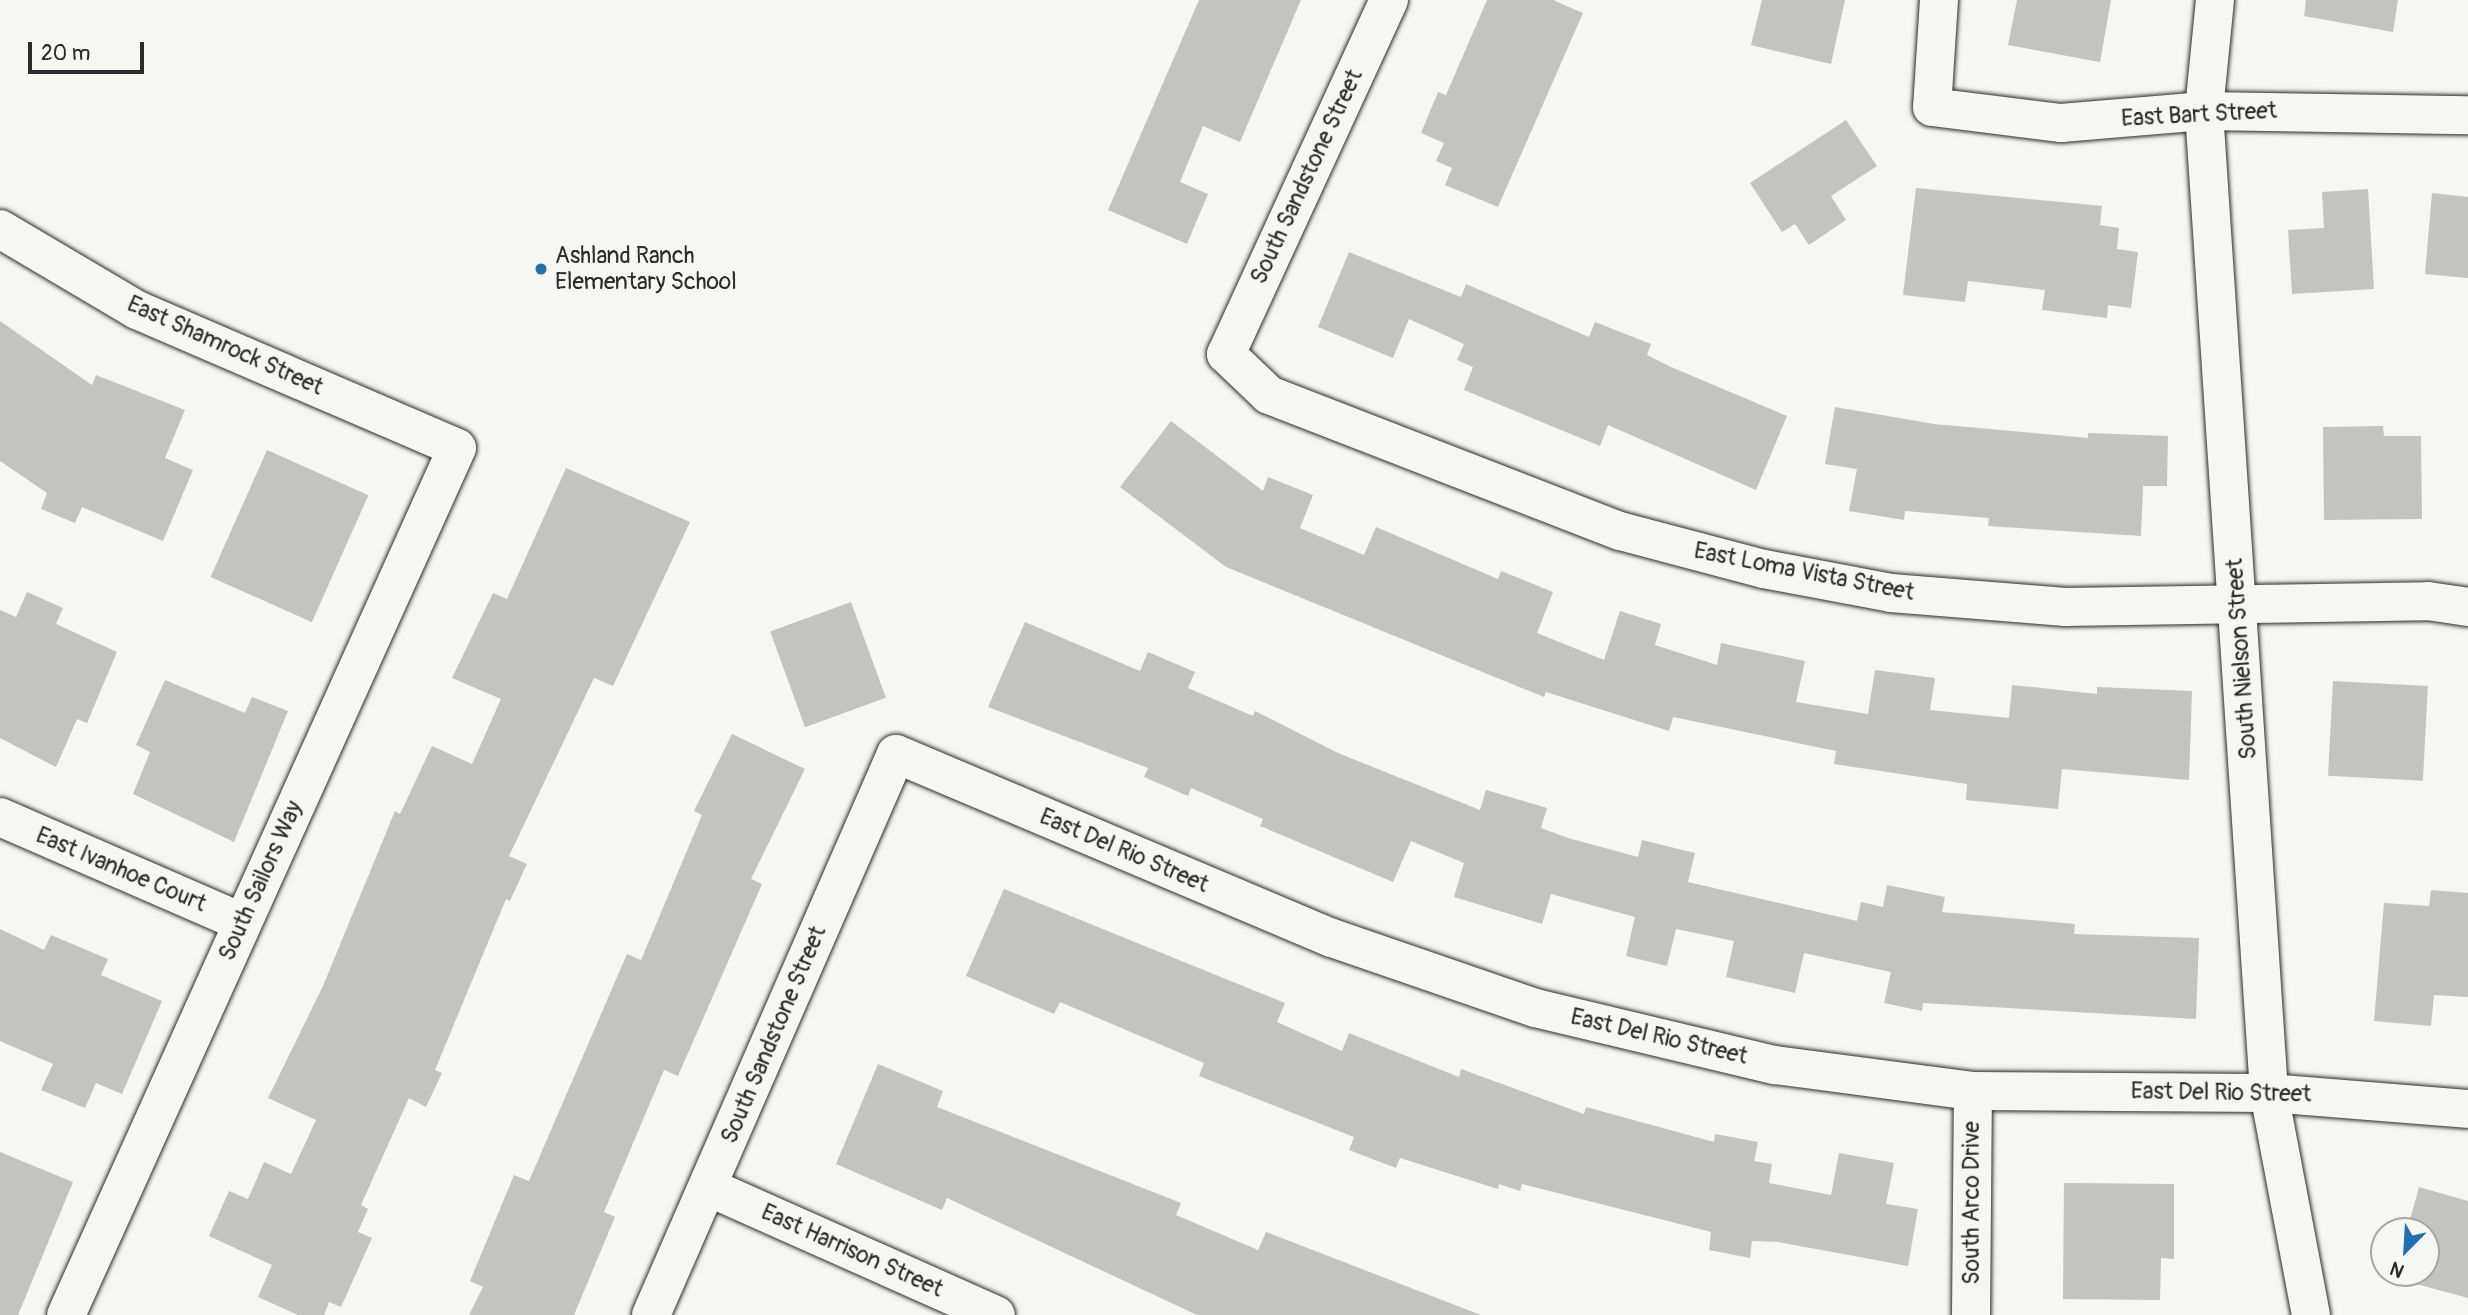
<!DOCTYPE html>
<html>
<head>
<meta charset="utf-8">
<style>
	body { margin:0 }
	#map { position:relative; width:2468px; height:1315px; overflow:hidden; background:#f6f6f2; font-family:Pangolin,sans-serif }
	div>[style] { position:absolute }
	.building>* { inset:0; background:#c3c3c0; transform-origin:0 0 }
	.roads { filter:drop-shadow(0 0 2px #2b2b2b) drop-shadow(0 0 2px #2b2b2b) }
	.street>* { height:38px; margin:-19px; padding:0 19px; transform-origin:19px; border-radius:19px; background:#f6f6f2 }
	.dots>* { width:19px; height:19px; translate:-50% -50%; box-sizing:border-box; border:4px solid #f6f6f2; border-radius:50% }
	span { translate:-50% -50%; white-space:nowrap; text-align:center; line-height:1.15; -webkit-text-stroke:5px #f6f6f2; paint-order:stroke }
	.street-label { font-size:23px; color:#2b2b2b }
	.poi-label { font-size:23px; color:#2b2b2b }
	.left { translate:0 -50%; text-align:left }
	.north { position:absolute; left:2370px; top:1217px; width:70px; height:70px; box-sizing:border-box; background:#f6f6f2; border:2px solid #a5a5a2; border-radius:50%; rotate:204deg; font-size:19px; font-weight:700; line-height:28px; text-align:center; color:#2b2b2b }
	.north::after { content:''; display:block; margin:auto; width:24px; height:32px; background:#1f6fb2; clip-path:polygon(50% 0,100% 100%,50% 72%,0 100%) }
	.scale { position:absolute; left:28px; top:42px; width:116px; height:32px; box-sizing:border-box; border:4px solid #2b2b2b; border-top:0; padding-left:9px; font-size:21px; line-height:24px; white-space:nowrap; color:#2b2b2b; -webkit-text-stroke:5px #f6f6f2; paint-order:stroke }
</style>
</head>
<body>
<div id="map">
	<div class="building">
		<div style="clip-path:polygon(1199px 0,1301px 0,1240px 142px,1203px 126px,1180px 182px,1208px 194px,1187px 244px,1108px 210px)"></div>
		<div style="clip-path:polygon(1487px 0,1553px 0,1583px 13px,1498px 207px,1445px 185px,1452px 168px,1436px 161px,1444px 143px,1421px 133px,1438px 92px,1446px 95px)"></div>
		<div style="clip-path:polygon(1762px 0,1845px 0,1831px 64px,1751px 45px)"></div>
		<div style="clip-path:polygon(2017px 0,2111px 0,2100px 62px,2008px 45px)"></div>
		<div style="clip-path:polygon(2306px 0,2398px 0,2393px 32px,2304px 16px)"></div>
		<div style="clip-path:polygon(1846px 120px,1877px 166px,1831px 196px,1846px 220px,1809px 245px,1795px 224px,1782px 232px,1750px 183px)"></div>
		<div style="clip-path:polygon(1916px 188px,2102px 206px,2100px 225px,2119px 228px,2117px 249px,2138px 252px,2131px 308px,2108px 305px,2107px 318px,2042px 310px,2045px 290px,1968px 281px,1965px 302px,1903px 295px)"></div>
		<div style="clip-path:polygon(2368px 189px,2374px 289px,2292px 294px,2288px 230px,2324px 228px,2322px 192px)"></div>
		<div style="clip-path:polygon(2432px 193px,2468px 197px,2468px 278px,2425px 274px)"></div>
		<div style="clip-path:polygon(1349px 252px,1461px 297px,1466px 284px,1589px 337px,1595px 322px,1651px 344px,1647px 355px,1671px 367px,1787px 416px,1756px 490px,1608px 425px,1600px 446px,1464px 390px,1473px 367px,1457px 360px,1464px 344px,1409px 319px,1393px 358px,1318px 327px)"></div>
		<div style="clip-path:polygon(0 321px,92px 385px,96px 375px,185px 410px,165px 458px,193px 470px,163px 541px,82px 507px,75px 523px,41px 509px,47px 493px,0 461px)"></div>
		<div style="clip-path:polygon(1835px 407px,1934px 424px,2088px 438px,2088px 433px,2168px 436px,2167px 486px,2143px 486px,2141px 536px,1988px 526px,1989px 518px,1905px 511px,1904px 520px,1849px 511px,1857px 469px,1825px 464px)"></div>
		<div style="clip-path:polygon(1171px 421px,1263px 491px,1268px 477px,1313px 495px,1300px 528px,1364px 555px,1376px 527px,1498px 579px,1501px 571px,1553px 592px,1537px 633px,1604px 660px,1620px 611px,1661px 624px,1655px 645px,1717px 665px,1721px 643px,1805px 661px,1796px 702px,1868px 714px,1875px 670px,1935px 678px,1930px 710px,2009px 718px,2012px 685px,2097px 694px,2097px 687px,2192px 691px,2189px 780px,2062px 769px,2058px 809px,1966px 800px,1967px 784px,1834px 764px,1836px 751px,1673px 717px,1669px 731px,1546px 692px,1544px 697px,1226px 567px,1120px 487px)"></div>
		<div style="clip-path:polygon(2383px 426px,2384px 436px,2421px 436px,2422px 519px,2324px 520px,2323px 427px)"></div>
		<div style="left:267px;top:450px;width:111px;height:139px;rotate:24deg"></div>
		<div style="clip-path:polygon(566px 468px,690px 522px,613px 686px,594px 678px,509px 856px,527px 864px,510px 901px,506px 899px,435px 1070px,442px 1073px,426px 1107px,409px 1098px,361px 1205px,368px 1209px,358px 1232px,372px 1238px,341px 1307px,329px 1302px,324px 1315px,298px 1315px,258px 1297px,272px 1265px,209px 1236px,229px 1191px,248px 1199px,264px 1162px,291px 1174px,316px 1120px,268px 1098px,323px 986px,395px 811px,400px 814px,432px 746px,472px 764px,501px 699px,452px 678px,493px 593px,507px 599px)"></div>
		<div style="clip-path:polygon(27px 592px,63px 608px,56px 624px,117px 652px,87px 723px,77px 719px,56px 767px,0 738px,0 610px,16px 617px)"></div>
		<div style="left:851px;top:602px;width:102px;height:86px;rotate:70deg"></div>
		<div style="clip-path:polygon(1025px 622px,1140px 671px,1148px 652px,1195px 672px,1188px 688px,1253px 716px,1255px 711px,1338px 753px,1480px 810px,1486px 790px,1547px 808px,1541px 828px,1568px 838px,1638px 857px,1642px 840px,1695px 853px,1688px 882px,1857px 921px,1861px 902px,1883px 907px,1887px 885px,1945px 897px,1942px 912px,2075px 924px,2074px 934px,2199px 938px,2196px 1019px,1923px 1003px,1922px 1011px,1884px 1003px,1891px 972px,1804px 953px,1795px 993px,1726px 977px,1734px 941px,1676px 929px,1667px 966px,1626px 956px,1635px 917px,1551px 894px,1542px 924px,1454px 897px,1464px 863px,1411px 841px,1393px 882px,1260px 826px,1263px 819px,1191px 788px,1188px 796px,1144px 777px,1148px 768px,988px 707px)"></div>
		<div style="clip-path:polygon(165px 680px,245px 713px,252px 697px,288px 711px,234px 842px,133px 794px,150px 752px,136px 745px)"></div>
		<div style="left:2333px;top:681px;width:95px;height:95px;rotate:3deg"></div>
		<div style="clip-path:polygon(732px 734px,805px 769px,751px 879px,762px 884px,678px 1076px,664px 1070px,604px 1212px,615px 1217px,574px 1315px,469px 1315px,483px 1287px,470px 1281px,514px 1175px,529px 1181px,627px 954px,641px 960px,702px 815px,694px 811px)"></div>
		<div style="clip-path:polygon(1004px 889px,1285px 1003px,1277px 1022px,1342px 1051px,1349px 1033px,1459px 1077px,1461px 1069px,1584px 1114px,1586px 1107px,1714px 1142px,1715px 1134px,1758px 1142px,1754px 1161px,1772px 1164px,1769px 1183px,1831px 1195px,1839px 1153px,1894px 1163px,1886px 1204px,1918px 1209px,1908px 1266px,1778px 1242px,1752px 1241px,1750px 1258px,1709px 1250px,1711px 1232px,1522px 1184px,1520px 1191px,1499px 1184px,1498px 1189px,1400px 1158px,1396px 1168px,1349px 1150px,1354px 1137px,1199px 1076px,1204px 1063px,1060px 1002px,1054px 1014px,966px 976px)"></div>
		<div style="clip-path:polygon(2431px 890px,2468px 893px,2468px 997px,2434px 995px,2431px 1026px,2374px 1021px,2384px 903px,2429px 906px)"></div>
		<div style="clip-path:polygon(0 929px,44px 950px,51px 935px,108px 959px,101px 975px,162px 1001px,122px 1094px,96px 1083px,85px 1108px,41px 1090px,53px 1064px,0 1041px)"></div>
		<div style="clip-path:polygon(878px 1064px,943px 1091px,937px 1107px,1181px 1203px,1176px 1215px,1258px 1250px,1266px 1232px,1481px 1315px,1197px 1315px,947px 1198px,942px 1210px,836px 1164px)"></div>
		<div style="clip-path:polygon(0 1152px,73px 1182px,18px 1315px,0 1315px)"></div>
		<div style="clip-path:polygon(2064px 1183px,2174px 1184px,2174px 1259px,2161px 1258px,2160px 1300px,2063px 1299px)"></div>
		<div style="clip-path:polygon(2419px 1187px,2468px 1201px,2468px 1298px,2394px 1278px,2395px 1273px,2426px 1273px,2426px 1231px,2407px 1231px)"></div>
	</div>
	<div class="roads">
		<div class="street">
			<div style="left:1389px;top:0;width:390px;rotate:114.7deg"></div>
			<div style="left:1226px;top:354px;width:59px;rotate:43.6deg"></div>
			<div style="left:1269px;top:395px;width:376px;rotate:21.2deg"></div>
			<div style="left:1620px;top:531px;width:149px;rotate:14.8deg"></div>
			<div style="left:1764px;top:569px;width:129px;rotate:10.7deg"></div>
			<div style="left:1891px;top:593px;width:175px;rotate:4.6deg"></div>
			<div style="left:2065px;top:607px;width:363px;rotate:-0.9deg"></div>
			<div style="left:2428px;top:601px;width:40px;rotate:8.5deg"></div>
			<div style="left:1939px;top:0;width:107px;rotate:93.7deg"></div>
			<div style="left:1932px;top:107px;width:130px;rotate:7.1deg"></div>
			<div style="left:2061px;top:123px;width:144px;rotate:-4.8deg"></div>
			<div style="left:2204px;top:111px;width:264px;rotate:0.9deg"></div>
			<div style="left:2215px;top:0;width:112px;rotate:95.7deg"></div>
			<div style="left:2204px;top:111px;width:984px;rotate:86.21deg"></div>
			<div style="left:2269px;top:1093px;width:226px;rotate:79.3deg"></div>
			<div style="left:0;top:229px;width:159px;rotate:30.6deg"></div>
			<div style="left:137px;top:310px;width:348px;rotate:23.3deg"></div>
			<div style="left:457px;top:448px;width:951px;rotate:114.27deg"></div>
			<div style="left:0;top:817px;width:264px;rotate:23.5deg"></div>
			<div style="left:708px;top:1187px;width:315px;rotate:24deg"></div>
			<div style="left:651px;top:1315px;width:612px;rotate:-66.41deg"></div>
			<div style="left:896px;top:754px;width:473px;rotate:22.9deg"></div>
			<div style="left:1332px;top:938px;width:215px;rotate:19deg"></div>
			<div style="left:1535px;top:1008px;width:247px;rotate:13.4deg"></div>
			<div style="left:1775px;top:1065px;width:200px;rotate:7.5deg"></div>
			<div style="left:1973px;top:1091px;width:296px;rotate:0.4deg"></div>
			<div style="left:2269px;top:1093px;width:200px;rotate:4.6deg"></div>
			<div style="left:1971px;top:1315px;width:224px;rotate:-89.5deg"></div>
		</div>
	</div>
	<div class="dots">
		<div style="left:541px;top:269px;background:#1f6fb2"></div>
	</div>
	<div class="street-label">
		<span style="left:2199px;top:115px;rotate:-3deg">East Bart Street</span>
		<span style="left:1307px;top:177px;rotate:-65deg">South Sandstone Street</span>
		<span style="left:225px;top:346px;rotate:24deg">East Shamrock Street</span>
		<span style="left:1804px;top:572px;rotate:11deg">East Loma Vista Street</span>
		<span style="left:2242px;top:659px;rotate:-94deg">South Nielson Street</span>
		<span style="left:1124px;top:851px;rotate:23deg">East Del Rio Street</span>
		<span style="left:121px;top:870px;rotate:23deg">East Ivanhoe Court</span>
		<span style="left:261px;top:881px;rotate:-66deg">South Sailors Way</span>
		<span style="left:774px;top:1035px;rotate:-67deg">South Sandstone Street</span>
		<span style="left:1659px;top:1037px;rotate:13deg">East Del Rio Street</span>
		<span style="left:2221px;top:1093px;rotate:1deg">East Del Rio Street</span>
		<span style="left:1972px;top:1203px;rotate:-90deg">South Arco Drive</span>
		<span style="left:852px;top:1251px;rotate:24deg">East Harrison Street</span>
	</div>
	<div class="poi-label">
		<span class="left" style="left:555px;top:269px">Ashland Ranch<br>Elementary School</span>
	</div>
	<div class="north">N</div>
	<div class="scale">20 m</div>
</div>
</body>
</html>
